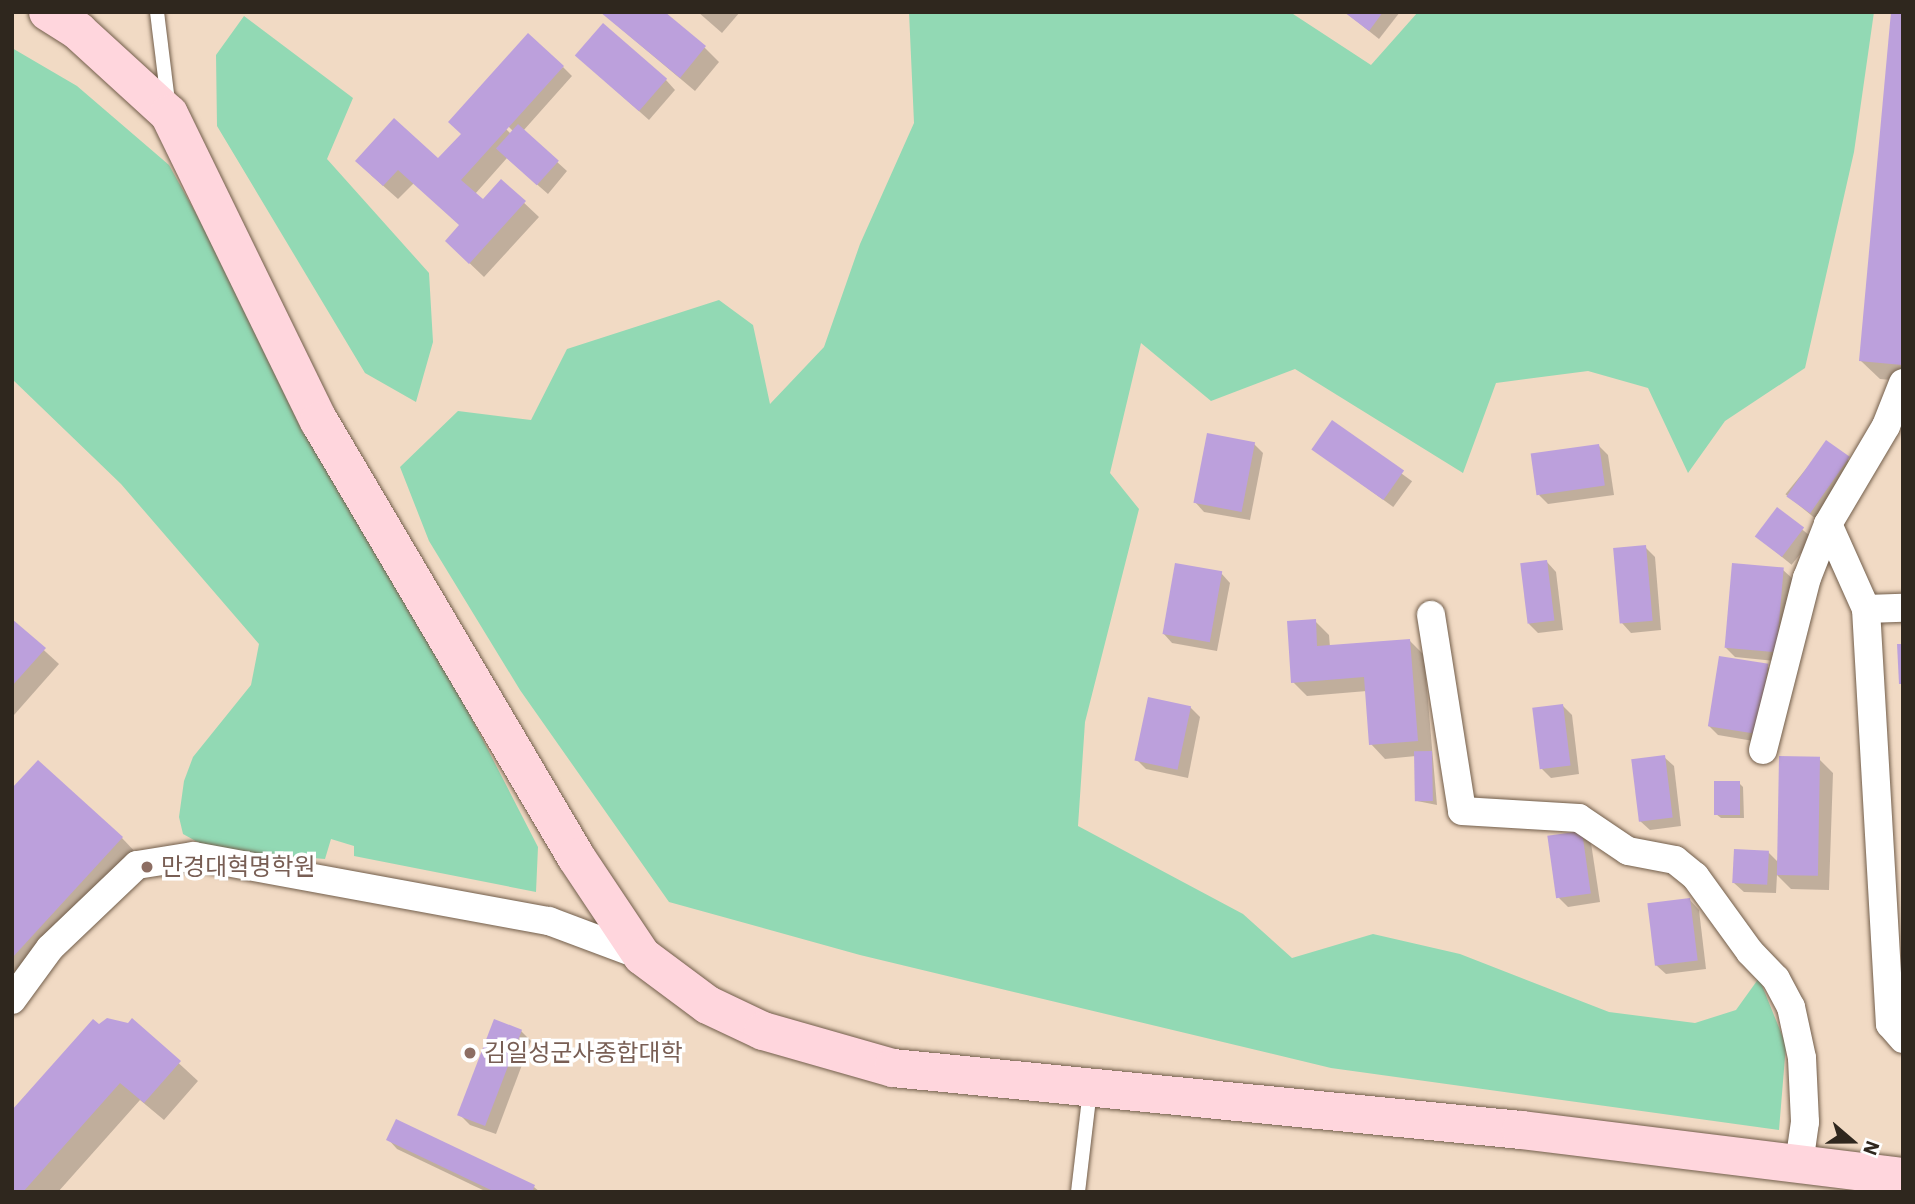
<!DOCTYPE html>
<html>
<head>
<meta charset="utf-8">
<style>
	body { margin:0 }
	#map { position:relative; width:1915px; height:1204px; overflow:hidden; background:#f1dac4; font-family:"IBM Plex Sans","Noto Sans KR",sans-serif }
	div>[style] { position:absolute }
	.green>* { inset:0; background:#92d9b4 }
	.shadow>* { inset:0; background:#0003; transform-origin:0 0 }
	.building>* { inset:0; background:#bca0dc; transform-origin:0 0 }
	.roads { filter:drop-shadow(0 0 2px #725e4b) drop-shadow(0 0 2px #725e4b) }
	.service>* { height:14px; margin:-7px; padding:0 7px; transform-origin:7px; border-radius:7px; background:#fff }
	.minor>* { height:28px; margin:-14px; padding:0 14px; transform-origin:14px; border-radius:14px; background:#fff }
	.secondary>* { height:38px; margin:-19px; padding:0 19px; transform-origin:19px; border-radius:19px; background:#ffd6dd }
	.dots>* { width:19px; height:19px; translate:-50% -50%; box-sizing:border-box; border:4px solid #fff; border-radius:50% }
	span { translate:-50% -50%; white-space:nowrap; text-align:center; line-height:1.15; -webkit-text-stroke:7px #fff; paint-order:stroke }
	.education-label { font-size:24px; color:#785e54 }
	.left { translate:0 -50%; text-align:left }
	.frame { position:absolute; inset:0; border:14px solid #2f271e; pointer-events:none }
	.north { position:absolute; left:1817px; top:1106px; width:70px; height:70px; -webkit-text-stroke:5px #fff; paint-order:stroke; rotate:110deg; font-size:19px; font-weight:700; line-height:28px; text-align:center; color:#2f271e }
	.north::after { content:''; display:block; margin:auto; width:24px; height:32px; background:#2f271e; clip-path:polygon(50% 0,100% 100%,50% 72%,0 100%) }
</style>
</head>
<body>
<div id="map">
	<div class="green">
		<div style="clip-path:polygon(909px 12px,1290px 12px,1371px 65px,1418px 12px,1874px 12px,1854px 152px,1805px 368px,1725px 421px,1688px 473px,1648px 388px,1588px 371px,1496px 383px,1463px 473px,1295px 369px,1211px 401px,1141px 343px,1110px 473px,1139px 509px,1085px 722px,1078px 826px,1243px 914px,1292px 958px,1373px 934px,1460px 954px,1609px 1012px,1695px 1023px,1736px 1010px,1759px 978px,1786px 1045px,1779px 1130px,1331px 1068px,860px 955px,669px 902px,520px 690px,429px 541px,400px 467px,458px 411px,531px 420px,567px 349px,719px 300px,753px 325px,770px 404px,824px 347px,860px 244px,914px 123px)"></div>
		<div style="clip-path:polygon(244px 16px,353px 98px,327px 159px,429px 273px,433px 342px,416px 402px,365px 373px,217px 126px,216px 55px)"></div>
		<div style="clip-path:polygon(12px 48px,77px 86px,169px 165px,417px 612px,538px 847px,536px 892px,354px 856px,354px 846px,331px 839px,325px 859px,212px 850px,183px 834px,179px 817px,184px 781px,193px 757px,251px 685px,259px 644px,121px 484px,12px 379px)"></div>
	</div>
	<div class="shadow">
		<div style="clip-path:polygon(601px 12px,705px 48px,719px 62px,695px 91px)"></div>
		<div style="clip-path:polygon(698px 12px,740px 12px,722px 33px)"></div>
		<div style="clip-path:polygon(1345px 12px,1400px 12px,1379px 39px)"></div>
		<div style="clip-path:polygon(1903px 12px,1903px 381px,1880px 379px,1861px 361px)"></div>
		<div style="clip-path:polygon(586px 64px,666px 80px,675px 90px,649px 120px)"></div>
		<div style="clip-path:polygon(evenodd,563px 67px,572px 76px,523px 131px,567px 171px,548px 194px,507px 158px,475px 194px,483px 202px,501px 181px,539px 217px,484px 277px,461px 255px,461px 226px,414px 183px,398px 199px,371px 175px,438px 161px,563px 67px,503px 121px,513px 131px,513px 136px,500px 123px,503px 121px)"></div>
		<div style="left:1332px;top:423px;width:99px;height:32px;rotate:36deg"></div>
		<div style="left:1827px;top:443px;width:40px;height:66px;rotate:39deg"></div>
		<div style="clip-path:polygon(1254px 444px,1263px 453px,1250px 520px,1204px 512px,1195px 502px)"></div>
		<div style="clip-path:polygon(1599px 446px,1608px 455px,1614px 495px,1548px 504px,1539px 495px)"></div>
		<div style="left:1778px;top:510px;width:45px;height:34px;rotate:39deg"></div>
		<div style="clip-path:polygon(1645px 547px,1655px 557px,1661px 630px,1631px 633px,1622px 623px)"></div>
		<div style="clip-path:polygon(1547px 562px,1556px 572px,1563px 630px,1538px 633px,1529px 624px)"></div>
		<div style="clip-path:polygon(1783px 570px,1793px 579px,1785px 662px,1735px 657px,1726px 648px)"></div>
		<div style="clip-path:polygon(1221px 573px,1230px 583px,1217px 651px,1172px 643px,1163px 633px)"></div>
		<div style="clip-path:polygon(12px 621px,59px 664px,14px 715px,12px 714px)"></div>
		<div style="clip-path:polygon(1315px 621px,1329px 635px,1330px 647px,1410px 641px,1424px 655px,1437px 805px,1417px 801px,1416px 756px,1385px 759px,1371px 744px,1367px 691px,1307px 696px,1293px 682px)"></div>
		<div style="clip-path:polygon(1767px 666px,1776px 675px,1765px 743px,1718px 735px,1709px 726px)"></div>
		<div style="clip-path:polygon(1901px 694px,1903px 694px,1903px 723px)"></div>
		<div style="clip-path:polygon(1562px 705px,1572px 715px,1579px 774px,1551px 778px,1542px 769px)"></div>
		<div style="clip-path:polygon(1190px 707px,1200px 717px,1188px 778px,1146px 769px,1137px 760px)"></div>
		<div style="clip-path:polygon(1664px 757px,1674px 766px,1681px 826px,1650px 830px,1640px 821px)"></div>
		<div style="clip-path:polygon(1819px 759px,1833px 773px,1829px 890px,1791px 889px,1777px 875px,1776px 893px,1744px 892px,1734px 883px,1768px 852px,1777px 861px)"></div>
		<div style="clip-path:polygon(1739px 783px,1743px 787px,1744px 818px,1721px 818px,1716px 814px)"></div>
		<div style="clip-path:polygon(12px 791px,122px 838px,140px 857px,12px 997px)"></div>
		<div style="clip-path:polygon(1582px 833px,1591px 843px,1600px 902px,1568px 907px,1559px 898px)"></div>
		<div style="clip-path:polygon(1690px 900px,1699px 910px,1706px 969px,1666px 974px,1656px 965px)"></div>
		<div style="clip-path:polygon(107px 1019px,128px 1025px,132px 1020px,198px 1081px,164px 1120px,140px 1100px,58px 1192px,12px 1192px,99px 1026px)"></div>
		<div style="clip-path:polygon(521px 1031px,531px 1041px,496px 1134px,470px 1125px,460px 1115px)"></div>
		<div style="clip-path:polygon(397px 1121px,534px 1187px,540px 1192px,487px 1192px,397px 1149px,388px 1139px)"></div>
	</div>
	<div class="building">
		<div style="clip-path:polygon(600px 12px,665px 12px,706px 46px,680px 78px)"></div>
		<div style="clip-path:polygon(1344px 12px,1383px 12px,1369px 31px)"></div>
		<div style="clip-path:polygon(1891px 12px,1903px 12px,1902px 365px,1859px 361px)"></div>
		<div style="left:603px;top:23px;width:85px;height:43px;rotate:41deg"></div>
		<div style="clip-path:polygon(528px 33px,564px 66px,461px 180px,483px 199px,501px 179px,526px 201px,469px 264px,445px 241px,459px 225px,398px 170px,383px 186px,355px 161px,394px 118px,438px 158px,461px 134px,448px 122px)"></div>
		<div style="left:518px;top:124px;width:55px;height:33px;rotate:42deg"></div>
		<div style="left:1332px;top:420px;width:88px;height:36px;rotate:35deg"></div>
		<div style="left:1207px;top:433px;width:49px;height:71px;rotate:11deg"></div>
		<div style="left:1826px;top:440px;width:29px;height:69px;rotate:35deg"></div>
		<div style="left:1599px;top:444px;width:42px;height:69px;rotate:82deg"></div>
		<div style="left:1777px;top:507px;width:34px;height:37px;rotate:37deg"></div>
		<div style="left:1646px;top:545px;width:76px;height:33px;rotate:85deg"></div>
		<div style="left:1547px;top:560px;width:61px;height:27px;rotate:83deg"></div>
		<div style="left:1175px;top:563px;width:48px;height:72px;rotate:10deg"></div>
		<div style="left:1732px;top:563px;width:52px;height:85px;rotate:5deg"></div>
		<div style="clip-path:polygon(12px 619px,46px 648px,12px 686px)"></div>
		<div style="clip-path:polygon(1316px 619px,1317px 646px,1410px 639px,1418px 741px,1369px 745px,1364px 677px,1291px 683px,1287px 621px)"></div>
		<div style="clip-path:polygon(1897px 644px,1903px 644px,1903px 684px,1899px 684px)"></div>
		<div style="left:1719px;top:656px;width:50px;height:71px;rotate:9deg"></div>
		<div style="left:1148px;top:697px;width:44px;height:65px;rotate:12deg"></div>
		<div style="left:1563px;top:704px;width:62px;height:31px;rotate:83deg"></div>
		<div style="left:1432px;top:751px;width:50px;height:18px;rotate:89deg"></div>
		<div style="left:1665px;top:755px;width:63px;height:34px;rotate:83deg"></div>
		<div style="left:1779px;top:756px;width:41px;height:119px;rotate:1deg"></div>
		<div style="clip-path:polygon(38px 760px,123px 837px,12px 958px,12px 788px)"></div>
		<div style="left:1714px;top:781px;width:26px;height:34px"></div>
		<div style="left:1582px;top:831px;width:63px;height:35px;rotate:82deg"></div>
		<div style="left:1734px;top:849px;width:35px;height:34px;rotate:3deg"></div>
		<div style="left:1690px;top:898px;width:63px;height:43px;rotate:83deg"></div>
		<div style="clip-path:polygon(107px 1018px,128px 1023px,132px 1018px,181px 1061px,144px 1103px,120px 1083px,23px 1192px,12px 1192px,12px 1110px,93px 1019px,99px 1024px)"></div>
		<div style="left:494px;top:1019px;width:30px;height:103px;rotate:21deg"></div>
		<div style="clip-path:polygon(396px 1119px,535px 1185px,532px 1192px,495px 1192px,386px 1140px)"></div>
	</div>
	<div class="roads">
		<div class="service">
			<div style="left:157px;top:12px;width:91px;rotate:83deg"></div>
			<div style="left:1078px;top:1192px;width:103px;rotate:-83.3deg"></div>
		</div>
		<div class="minor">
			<div style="left:1903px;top:383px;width:46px;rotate:111.6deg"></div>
			<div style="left:1886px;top:426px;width:114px;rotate:120.6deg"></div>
			<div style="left:1828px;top:524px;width:93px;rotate:65.9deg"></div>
			<div style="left:1866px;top:609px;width:37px;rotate:-2deg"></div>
			<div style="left:1866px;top:609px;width:416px;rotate:86.7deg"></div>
			<div style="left:1890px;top:1024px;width:20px;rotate:49deg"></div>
			<div style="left:1431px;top:615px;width:198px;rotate:81deg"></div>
			<div style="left:1462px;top:811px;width:117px;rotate:3.4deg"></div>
			<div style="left:1579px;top:818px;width:59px;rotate:34deg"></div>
			<div style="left:1628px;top:851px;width:48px;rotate:10.8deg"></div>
			<div style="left:1675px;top:860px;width:26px;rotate:39deg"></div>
			<div style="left:1695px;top:876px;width:94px;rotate:54.1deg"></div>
			<div style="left:1750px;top:952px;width:37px;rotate:46deg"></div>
			<div style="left:1776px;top:979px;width:32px;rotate:62deg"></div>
			<div style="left:1791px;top:1007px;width:52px;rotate:77.8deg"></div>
			<div style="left:1802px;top:1058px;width:64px;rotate:87.3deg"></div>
			<div style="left:1805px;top:1122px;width:42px;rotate:98.1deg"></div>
			<div style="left:1763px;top:750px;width:178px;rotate:-75.7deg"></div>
			<div style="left:1807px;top:578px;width:58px;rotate:-68.7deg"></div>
			<div style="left:12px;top:1000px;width:64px;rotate:-53.8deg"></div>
			<div style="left:50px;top:948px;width:120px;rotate:-43.7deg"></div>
			<div style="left:137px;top:865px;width:58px;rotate:-9deg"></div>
			<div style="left:194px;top:856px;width:361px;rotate:10.4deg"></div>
			<div style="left:549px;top:921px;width:99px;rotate:20.6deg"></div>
		</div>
		<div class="secondary">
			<div style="left:48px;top:12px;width:36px;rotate:32deg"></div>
			<div style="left:78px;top:31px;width:123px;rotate:42.4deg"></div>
			<div style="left:169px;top:114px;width:342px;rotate:64deg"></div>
			<div style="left:319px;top:421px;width:506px;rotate:59.48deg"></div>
			<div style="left:576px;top:857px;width:119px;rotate:56.3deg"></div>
			<div style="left:642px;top:956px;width:82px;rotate:36.6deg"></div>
			<div style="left:708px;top:1005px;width:61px;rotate:25.3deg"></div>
			<div style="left:763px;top:1031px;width:135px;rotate:15.9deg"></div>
			<div style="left:893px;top:1068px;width:631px;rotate:5.64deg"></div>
			<div style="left:1521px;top:1130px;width:385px;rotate:7deg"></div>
		</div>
	</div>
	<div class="dots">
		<div style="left:147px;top:867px;background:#8d6e63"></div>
		<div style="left:470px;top:1053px;background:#8d6e63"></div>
	</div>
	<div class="education-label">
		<span class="left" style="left:161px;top:867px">만경대혁명학원</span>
		<span class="left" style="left:484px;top:1053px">김일성군사종합대학</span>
	</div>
	<div class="frame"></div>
	<div class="north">N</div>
</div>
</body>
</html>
